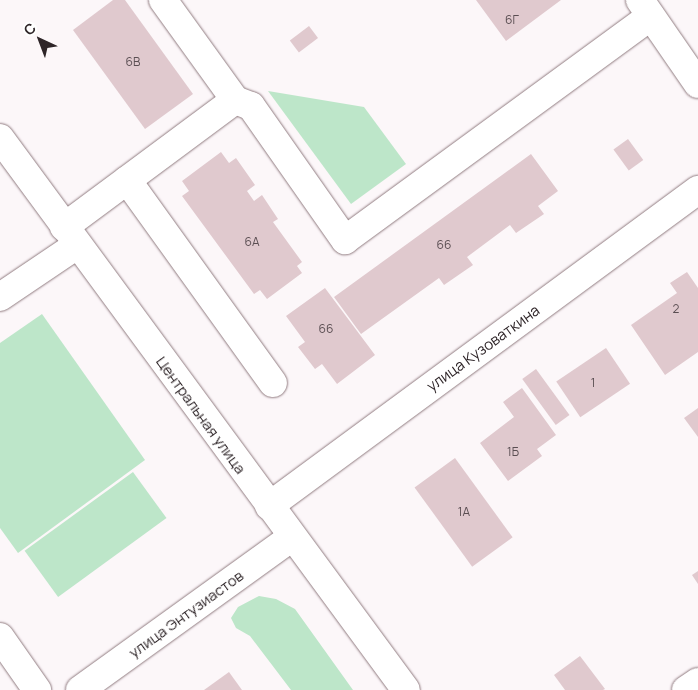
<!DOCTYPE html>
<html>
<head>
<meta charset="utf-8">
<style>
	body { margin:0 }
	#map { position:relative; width:698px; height:690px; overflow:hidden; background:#fcf7f9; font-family:Manrope,sans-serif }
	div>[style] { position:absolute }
	.green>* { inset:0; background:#bde6c9; transform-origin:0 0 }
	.building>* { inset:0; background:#e0c9ce; transform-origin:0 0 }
	.roads { filter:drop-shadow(0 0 1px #917c81) drop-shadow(0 0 1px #917c81) }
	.minor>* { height:28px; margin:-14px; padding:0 14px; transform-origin:14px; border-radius:14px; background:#fff }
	span { translate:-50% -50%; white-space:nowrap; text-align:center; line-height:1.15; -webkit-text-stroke:4.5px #fff; paint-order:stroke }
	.number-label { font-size:12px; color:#5a4e52 }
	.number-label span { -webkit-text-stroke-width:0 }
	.street-label { font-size:15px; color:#2e2528 }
	.north { position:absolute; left:15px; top:15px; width:50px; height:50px; -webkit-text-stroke:4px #fff; paint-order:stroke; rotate:317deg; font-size:14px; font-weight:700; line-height:20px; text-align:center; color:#2e2528 }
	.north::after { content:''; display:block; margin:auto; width:18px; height:22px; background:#2e2528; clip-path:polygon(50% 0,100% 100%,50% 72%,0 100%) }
</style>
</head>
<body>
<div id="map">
	<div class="green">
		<div style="clip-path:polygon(268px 91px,364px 107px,406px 164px,351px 204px)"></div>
		<div style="clip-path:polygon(42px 314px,145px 460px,18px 553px,0 528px,0 343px)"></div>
		<div style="left:133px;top:472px;width:57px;height:134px;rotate:54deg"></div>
		<div style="clip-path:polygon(259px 596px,276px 599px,295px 609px,353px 690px,291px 690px,250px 636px,236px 628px,231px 618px,238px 607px)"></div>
	</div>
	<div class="building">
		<div style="clip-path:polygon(113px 0,125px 0,193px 94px,145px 129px,73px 30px)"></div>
		<div style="clip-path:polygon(476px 0,561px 0,506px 41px)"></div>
		<div style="left:309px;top:26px;width:15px;height:24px;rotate:53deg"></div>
		<div style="left:628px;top:139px;width:26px;height:18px;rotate:54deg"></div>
		<div style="clip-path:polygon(221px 152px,229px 163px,236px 158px,255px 185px,247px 191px,254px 201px,262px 195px,278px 219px,273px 222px,302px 262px,297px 266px,302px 273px,267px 299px,260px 290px,254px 294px,182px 196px,189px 191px,182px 181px)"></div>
		<div style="clip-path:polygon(531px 154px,558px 191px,538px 206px,544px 214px,516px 233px,510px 225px,467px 257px,473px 265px,444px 285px,439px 278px,361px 334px,334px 297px)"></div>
		<div style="clip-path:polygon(687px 272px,698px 288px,698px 352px,665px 375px,631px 325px,677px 293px,670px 283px)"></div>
		<div style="clip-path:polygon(325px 288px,375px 355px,337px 384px,322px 364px,315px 369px,298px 347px,305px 342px,286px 316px)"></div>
		<div style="left:606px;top:348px;width:43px;height:60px;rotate:56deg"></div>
		<div style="left:536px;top:369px;width:57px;height:17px;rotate:54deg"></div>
		<div style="clip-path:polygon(522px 388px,556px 435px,537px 449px,542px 456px,508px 481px,480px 443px,514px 417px,503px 402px)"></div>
		<div style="clip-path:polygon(698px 408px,698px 437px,684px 418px)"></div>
		<div style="left:455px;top:458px;width:98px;height:50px;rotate:54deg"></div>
		<div style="clip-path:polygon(698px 571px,698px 584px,692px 575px)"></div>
		<div style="clip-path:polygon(580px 656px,605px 689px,603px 690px,565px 690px,554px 675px)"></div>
		<div style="clip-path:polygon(229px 672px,242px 690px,204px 690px)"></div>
	</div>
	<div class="roads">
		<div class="minor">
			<div style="left:163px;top:0;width:123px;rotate:54.2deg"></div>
			<div style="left:640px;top:0;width:102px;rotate:55.4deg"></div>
			<div style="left:0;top:138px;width:685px;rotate:53.67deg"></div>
			<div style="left:127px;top:180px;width:250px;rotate:54.3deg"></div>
			<div style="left:64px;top:227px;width:213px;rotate:-36.6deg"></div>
			<div style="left:235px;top:100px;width:17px;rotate:21deg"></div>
			<div style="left:251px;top:106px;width:164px;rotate:55deg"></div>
			<div style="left:345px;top:240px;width:379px;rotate:-36.2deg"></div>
			<div style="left:0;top:297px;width:93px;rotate:-34deg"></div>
			<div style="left:269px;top:506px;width:533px;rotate:-36.38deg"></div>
			<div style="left:0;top:637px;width:65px;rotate:55.1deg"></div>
			<div style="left:80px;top:690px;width:261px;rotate:-35.8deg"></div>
			<div style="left:686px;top:690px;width:14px;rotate:-34deg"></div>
		</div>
	</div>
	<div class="number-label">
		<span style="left:512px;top:20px">6Г</span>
		<span style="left:133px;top:62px">6В</span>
		<span style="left:252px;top:242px">6А</span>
		<span style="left:444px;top:245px">66</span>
		<span style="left:676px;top:309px">2</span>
		<span style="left:326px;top:329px">66</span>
		<span style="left:593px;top:383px">1</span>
		<span style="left:513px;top:452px">1Б</span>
		<span style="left:464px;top:512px">1А</span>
	</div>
	<div class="street-label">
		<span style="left:483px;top:348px;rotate:-36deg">улица Кузоваткина</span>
		<span style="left:201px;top:415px;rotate:54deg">Центральная улица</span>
		<span style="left:186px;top:614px;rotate:-36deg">улица Энтузиастов</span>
	</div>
	<div class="north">С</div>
</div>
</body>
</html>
